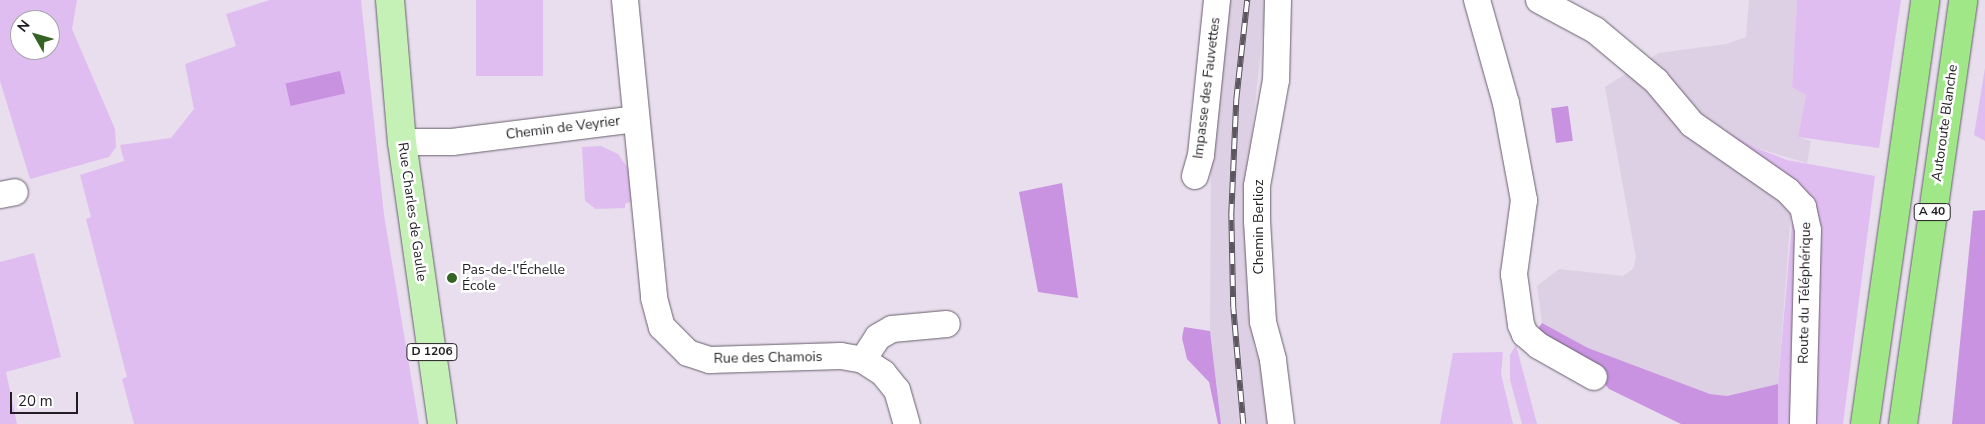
<!DOCTYPE html>
<html>
<head>
<meta charset="utf-8">
<style>
	body { margin:0 }
	#map { position:relative; width:1985px; height:424px; overflow:hidden; background:#e8deed; font-family:"Nunito Sans",sans-serif }
	div>[style] { position:absolute }
	.built>* { inset:0; background:#ddcfe4 }
	.green>* { inset:0; background:#e0bdf0; transform-origin:0 0 }
	.forest>* { inset:0; background:#ca93e2 }
	.water>* { inset:0; background:#c992e1; transform-origin:0 0 }
	.roads { filter:drop-shadow(0 0 1px #68606c) drop-shadow(0 0 1px #68606c) }
	.street>* { height:26px; margin:-13px; padding:0 13px; transform-origin:13px; border-radius:13px; background:#fff }
	.primary>* { height:28px; margin:-14px; padding:0 14px; transform-origin:14px; border-radius:14px; background:#c5f1b7 }
	.highway>* { height:28px; margin:-14px; padding:0 14px; transform-origin:14px; border-radius:14px; background:#9fe787 }
	.rail>* { height:5.5px; margin-top:-2.75px; transform-origin:0; background:repeating-linear-gradient(90deg,#fff 0 11px,#5c575f 0 22px); box-sizing:border-box; border-block:1px solid #5c575f }
	.dots>* { width:14px; height:14px; translate:-50% -50%; box-sizing:border-box; border:2px solid #fff; border-radius:50% }
	span { translate:-50% -50%; white-space:nowrap; text-align:center; line-height:1.15; -webkit-text-stroke:5px #fff; paint-order:stroke }
	.shield-label span { padding:1px 4px; background:#fff; border:1px solid; border-radius:4px; -webkit-text-stroke-width:0 }
	.shield-label { font-size:12px; color:#211e23; font-weight:700 }
	.street-label { font-size:14px; color:#211e23 }
	.poi-label { font-size:14px; color:#211e23 }
	.left { translate:0 -50%; text-align:left }
	.north { position:absolute; left:10px; top:10px; width:50px; height:50px; box-sizing:border-box; background:#fff; border:1px solid #a6a5a7; border-radius:50%; rotate:308deg; font-size:14px; font-weight:700; line-height:20px; text-align:center; color:#211e23 }
	.north::after { content:''; display:block; margin:auto; width:18px; height:22px; background:#346323; clip-path:polygon(50% 0,100% 100%,50% 72%,0 100%) }
	.scale { position:absolute; left:10px; top:392px; width:68px; height:22px; box-sizing:border-box; border:2px solid #211e23; border-top:0; padding-left:6px; font-size:15px; line-height:18px; white-space:nowrap; color:#211e23; -webkit-text-stroke:4px #fff; paint-order:stroke }
</style>
</head>
<body>
<div id="map">
	<div class="built">
		<div style="clip-path:polygon(1228px 0,1266px 0,1247px 181px,1254px 347px,1267px 373px,1274px 424px,1221px 424px,1210px 331px,1211px 151px)"></div>
		<div style="clip-path:polygon(1749px 0,1797px 0,1792px 86px,1806px 95px,1798px 137px,1811px 141px,1807px 163px,1756px 148px,1714px 124px,1797px 183px,1790px 226px,1778px 384px,1727px 396px,1710px 394px,1588px 348px,1542px 323px,1537px 286px,1559px 269px,1623px 276px,1633px 269px,1636px 258px,1605px 87px,1659px 53px,1726px 44px,1746px 37px)"></div>
	</div>
	<div class="green">
		<div style="clip-path:polygon(evenodd,0 0,77px 0,72px 29px,115px 129px,116px 147px,109px 157px,30px 179px,0 81px,0 0,20px 20px,50px 20px,50px 50px,20px 50px,20px 20px)"></div>
		<div style="clip-path:polygon(270px 0,361px 0,384px 215px,419px 424px,134px 424px,122px 379px,127px 377px,86px 219px,91px 217px,80px 175px,124px 161px,120px 145px,171px 138px,194px 109px,185px 64px,236px 46px,226px 14px)"></div>
		<div style="left:476px;top:0;width:67px;height:76px"></div>
		<div style="clip-path:polygon(1797px 0,1901px 0,1879px 148px,1798px 137px,1806px 95px,1792px 87px)"></div>
		<div style="clip-path:polygon(1985px 68px,1985px 141px,1974px 135px)"></div>
		<div style="clip-path:polygon(1714px 124px,1756px 148px,1787px 160px,1875px 176px,1843px 424px,1813px 424px,1818px 218px)"></div>
		<div style="clip-path:polygon(601px 146px,618px 154px,630px 171px,632px 201px,625px 204px,625px 208px,596px 209px,585px 201px,582px 147px)"></div>
		<div style="clip-path:polygon(1793px 212px,1796px 217px,1792px 424px,1778px 424px,1778px 384px)"></div>
		<div style="clip-path:polygon(34px 253px,61px 357px,6px 372px,17px 424px,0 424px,0 262px)"></div>
		<div style="clip-path:polygon(1516px 345px,1537px 424px,1522px 424px,1510px 380px,1510px 355px)"></div>
		<div style="clip-path:polygon(1503px 352px,1501px 374px,1513px 424px,1440px 424px,1453px 353px)"></div>
	</div>
	<div class="forest">
		<div style="clip-path:polygon(1062px 183px,1078px 298px,1038px 292px,1019px 192px)"></div>
		<div style="clip-path:polygon(1985px 210px,1985px 424px,1952px 424px,1973px 211px)"></div>
		<div style="clip-path:polygon(1542px 323px,1588px 348px,1710px 394px,1727px 396px,1778px 384px,1778px 424px,1681px 424px,1609px 389px,1584px 360px,1537px 330px)"></div>
		<div style="clip-path:polygon(1184px 327px,1210px 331px,1221px 424px,1218px 424px,1209px 382px,1187px 359px,1182px 338px)"></div>
	</div>
	<div class="water">
		<div style="left:340px;top:71px;width:23px;height:56px;rotate:77deg"></div>
		<div style="left:1568px;top:106px;width:35px;height:17px;rotate:82deg"></div>
	</div>
	<div class="roads">
		<div class="street">
			<div style="left:625px;top:0;width:299px;rotate:84.4deg"></div>
			<div style="left:654px;top:298px;width:30px;rotate:75deg"></div>
			<div style="left:662px;top:327px;width:37px;rotate:45deg"></div>
			<div style="left:688px;top:353px;width:23px;rotate:18deg"></div>
			<div style="left:710px;top:360px;width:131px;rotate:-1.7deg"></div>
			<div style="left:841px;top:356px;width:22px;rotate:10deg"></div>
			<div style="left:863px;top:360px;width:24px;rotate:33deg"></div>
			<div style="left:883px;top:373px;width:22px;rotate:51deg"></div>
			<div style="left:897px;top:390px;width:35px;rotate:74deg"></div>
			<div style="left:1278px;top:0;width:80px;rotate:91.4deg"></div>
			<div style="left:1276px;top:80px;width:108px;rotate:100.2deg"></div>
			<div style="left:1257px;top:186px;width:35px;rotate:90deg"></div>
			<div style="left:1257px;top:221px;width:101px;rotate:86.6deg"></div>
			<div style="left:1263px;top:322px;width:39px;rotate:75deg"></div>
			<div style="left:1273px;top:360px;width:64px;rotate:82.9deg"></div>
			<div style="left:1477px;top:0;width:107px;rotate:74.3deg"></div>
			<div style="left:1506px;top:103px;width:99px;rotate:79.5deg"></div>
			<div style="left:1524px;top:200px;width:75px;rotate:97.7deg"></div>
			<div style="left:1514px;top:274px;width:51px;rotate:82.2deg"></div>
			<div style="left:1521px;top:325px;width:10px;rotate:66deg"></div>
			<div style="left:1525px;top:334px;width:18px;rotate:41deg"></div>
			<div style="left:1539px;top:346px;width:63px;rotate:29.4deg"></div>
			<div style="left:1539px;top:0;width:64px;rotate:28.2deg"></div>
			<div style="left:1595px;top:30px;width:80px;rotate:39.9deg"></div>
			<div style="left:1656px;top:81px;width:56px;rotate:50.1deg"></div>
			<div style="left:1692px;top:124px;width:117px;rotate:34.9deg"></div>
			<div style="left:1788px;top:191px;width:22px;rotate:47deg"></div>
			<div style="left:1803px;top:207px;width:24px;rotate:78deg"></div>
			<div style="left:1808px;top:230px;width:194px;rotate:91.5deg"></div>
			<div style="left:402px;top:142px;width:50px"></div>
			<div style="left:452px;top:142px;width:185px;rotate:-7.1deg"></div>
			<div style="left:1195px;top:176px;width:22px;rotate:-74deg"></div>
			<div style="left:1201px;top:155px;width:156px;rotate:-84.1deg"></div>
			<div style="left:0;top:195px;width:15px;rotate:-11deg"></div>
			<div style="left:863px;top:360px;width:27px;rotate:-57deg"></div>
			<div style="left:878px;top:337px;width:16px;rotate:-30deg"></div>
			<div style="left:892px;top:329px;width:55px;rotate:-5.2deg"></div>
		</div>
		<div class="primary">
			<div style="left:390px;top:0;width:143px;rotate:85.2deg"></div>
			<div style="left:402px;top:142px;width:285px;rotate:81.9deg"></div>
		</div>
		<div class="highway">
			<div style="left:1865px;top:424px;width:428px;rotate:-81.9deg"></div>
			<div style="left:1903px;top:424px;width:428px;rotate:-81.9deg"></div>
		</div>
	</div>
	<div class="rail">
		<div style="left:1243px;top:424px;width:116px;rotate:-94.9deg"></div>
		<div style="left:1233px;top:308px;width:93px;rotate:-91.2deg"></div>
		<div style="left:1231px;top:215px;width:115px;rotate:-87.5deg"></div>
		<div style="left:1236px;top:100px;width:101px;rotate:-83.7deg"></div>
	</div>
	<div class="dots">
		<div style="left:452px;top:278px;background:#346323"></div>
	</div>
	<div class="shield-label">
		<span style="left:1932px;top:212px">A 40</span>
		<span style="left:432px;top:352px">D 1206</span>
	</div>
	<div class="street-label">
		<span style="left:1207px;top:88px;rotate:-83deg">Impasse des Fauvettes</span>
		<span style="left:1945px;top:123px;rotate:-82deg">Autoroute Blanche</span>
		<span style="left:563px;top:128px;rotate:-7deg">Chemin de Veyrier</span>
		<span style="left:412px;top:212px;rotate:82deg">Rue Charles de Gaulle</span>
		<span style="left:1259px;top:227px;rotate:-90deg">Chemin Berlioz</span>
		<span style="left:1805px;top:293px;rotate:-89deg">Route du Téléphérique</span>
		<span style="left:768px;top:358px;rotate:-1deg">Rue des Chamois</span>
	</div>
	<div class="poi-label">
		<span class="left" style="left:462px;top:278px">Pas-de-l'Échelle<br>École</span>
	</div>
	<div class="north">N</div>
	<div class="scale">20 m</div>
</div>
</body>
</html>
